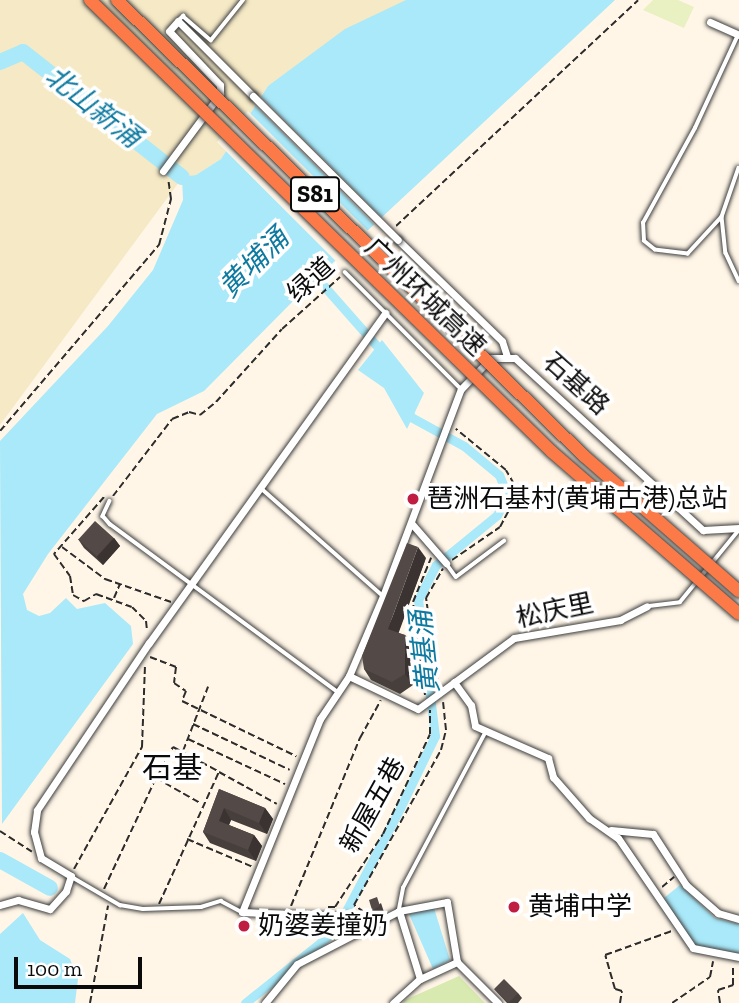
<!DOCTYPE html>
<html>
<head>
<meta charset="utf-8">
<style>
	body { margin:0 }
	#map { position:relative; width:739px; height:1003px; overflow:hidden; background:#fff6e7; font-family:"Zilla Slab","Noto Sans SC",serif }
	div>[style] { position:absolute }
	.farmland>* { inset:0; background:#f5e9c6 }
	.green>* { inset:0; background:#d8eab0 }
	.pitch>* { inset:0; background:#e9f1c2 }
	.water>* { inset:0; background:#a9e9f9 }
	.pier>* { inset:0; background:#fff6e7; transform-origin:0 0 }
	.canal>* { height:9px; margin:-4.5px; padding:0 4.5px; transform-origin:4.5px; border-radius:4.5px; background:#a9e9f9 }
	.river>* { height:16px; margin:-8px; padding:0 8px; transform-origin:8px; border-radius:8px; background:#a9e9f9 }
	.path>* { height:2px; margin-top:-1px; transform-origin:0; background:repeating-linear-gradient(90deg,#2c2c2c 0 7px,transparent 0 10.5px) }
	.roads { filter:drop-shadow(0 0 2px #3d3d3d) drop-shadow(0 0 2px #3d3d3d) }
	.lane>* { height:3.5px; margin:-1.75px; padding:0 1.75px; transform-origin:1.75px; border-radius:1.75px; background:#fff }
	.street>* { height:7px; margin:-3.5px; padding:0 3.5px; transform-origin:3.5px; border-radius:3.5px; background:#fff }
	.bridges { filter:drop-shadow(0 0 2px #3d3d3d) drop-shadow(0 0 2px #3d3d3d) }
	.street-bridge>* { height:7px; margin:-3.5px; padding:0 3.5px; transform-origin:3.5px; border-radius:3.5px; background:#fff }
	.highway-bridge>* { height:12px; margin:-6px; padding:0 6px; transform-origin:6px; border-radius:6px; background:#fc7a48 }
	.wall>* { inset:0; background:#473f3c }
	.shaded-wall>* { inset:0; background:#3a3331 }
	.building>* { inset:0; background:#534946; transform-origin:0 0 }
	.dots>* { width:19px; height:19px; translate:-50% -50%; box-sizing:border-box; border:4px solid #fff; border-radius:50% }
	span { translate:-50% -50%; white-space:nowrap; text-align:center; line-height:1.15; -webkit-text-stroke:7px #fff; paint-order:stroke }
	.shield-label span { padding:2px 5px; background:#fff; border:2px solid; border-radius:5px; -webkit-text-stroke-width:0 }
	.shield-label { font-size:24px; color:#0a0a0a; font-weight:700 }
	.street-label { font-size:26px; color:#0a0a0a }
	.poi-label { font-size:26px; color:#0a0a0a }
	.left { translate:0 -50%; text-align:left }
	.water-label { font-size:28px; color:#0f7aa0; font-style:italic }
	.quarter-label { font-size:30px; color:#0a0a0a }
	.scale { position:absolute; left:14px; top:957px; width:128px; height:32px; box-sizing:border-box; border:4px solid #0a0a0a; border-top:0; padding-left:9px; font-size:21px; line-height:24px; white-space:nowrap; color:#0a0a0a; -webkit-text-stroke:5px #fff; paint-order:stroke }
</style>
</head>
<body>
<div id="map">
	<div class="farmland">
		<div style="clip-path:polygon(0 0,412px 0,268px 86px,221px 159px,196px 175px,182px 178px,0 425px)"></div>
	</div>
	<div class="green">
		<div style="clip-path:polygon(459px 976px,485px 1003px,403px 1003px,405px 1000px)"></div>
	</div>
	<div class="pitch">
		<div style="clip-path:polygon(653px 0,678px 0,694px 7px,684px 28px,643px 10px)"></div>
	</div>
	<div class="water">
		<div style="clip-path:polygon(406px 0,615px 0,321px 274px,325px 283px,319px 289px,310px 284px,204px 391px,157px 414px,48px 554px,23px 594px,27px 610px,39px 616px,50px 613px,66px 598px,77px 609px,105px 603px,131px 626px,133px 644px,2px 824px,0 441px,108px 326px,153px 270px,183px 200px,182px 177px,196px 175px,221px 159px,268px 86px,345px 29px)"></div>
		<div style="clip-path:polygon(382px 340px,424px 393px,407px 429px,384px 388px,358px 370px)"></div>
		<div style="clip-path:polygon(680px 885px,715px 918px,739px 924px,739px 954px,694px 947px,664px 898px)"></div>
		<div style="clip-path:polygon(434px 908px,450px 960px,433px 969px,409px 914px)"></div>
		<div style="clip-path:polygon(23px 913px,40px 940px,70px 959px,78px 979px,75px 1003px,0 1003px,0 934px)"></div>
	</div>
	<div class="pier">
		<div style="left:258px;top:94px;width:178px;height:10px;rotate:45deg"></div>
		<div style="left:248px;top:111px;width:173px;height:44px;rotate:45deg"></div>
	</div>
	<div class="canal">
		<div style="left:316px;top:277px;width:101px;rotate:48.6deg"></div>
		<div style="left:245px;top:1003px;width:117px;rotate:-38.7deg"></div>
		<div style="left:336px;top:930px;width:138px;rotate:-62.3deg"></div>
		<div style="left:400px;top:808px;width:80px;rotate:-64.1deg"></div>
		<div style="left:435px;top:736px;width:137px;rotate:-97.1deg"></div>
		<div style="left:418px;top:600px;width:39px;rotate:-63deg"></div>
		<div style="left:436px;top:565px;width:79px;rotate:-39.3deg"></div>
		<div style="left:497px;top:515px;width:13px;rotate:-61deg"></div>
		<div style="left:503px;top:504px;width:12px;rotate:-76deg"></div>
		<div style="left:506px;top:492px;width:18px;rotate:-112deg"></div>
		<div style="left:499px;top:475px;width:45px;rotate:-140.4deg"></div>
		<div style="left:464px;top:446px;width:60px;rotate:-151.3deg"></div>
		<div style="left:411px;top:417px;width:8px;rotate:-113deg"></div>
	</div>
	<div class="river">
		<div style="left:0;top:62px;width:25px;rotate:-23deg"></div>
		<div style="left:23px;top:52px;width:202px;rotate:38.2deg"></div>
		<div style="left:0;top:860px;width:57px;rotate:29.2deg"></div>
	</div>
	<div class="path">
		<div style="left:396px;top:226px;width:331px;rotate:-43deg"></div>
		<div style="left:0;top:431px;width:245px;rotate:-49.5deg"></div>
		<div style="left:159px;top:245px;width:48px;rotate:-75.4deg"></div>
		<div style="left:171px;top:199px;width:21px;rotate:-98deg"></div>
		<div style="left:113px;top:496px;width:97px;rotate:-52.5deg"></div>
		<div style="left:172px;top:419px;width:18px;rotate:-22deg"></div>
		<div style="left:189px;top:412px;width:11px;rotate:15deg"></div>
		<div style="left:200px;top:415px;width:21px;rotate:-39deg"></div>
		<div style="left:216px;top:402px;width:98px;rotate:-47.9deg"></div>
		<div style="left:282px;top:329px;width:78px;rotate:-41.9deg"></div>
		<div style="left:104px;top:497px;width:76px;rotate:131.3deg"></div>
		<div style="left:54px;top:554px;width:27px;rotate:54deg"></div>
		<div style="left:70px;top:576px;width:19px;rotate:81deg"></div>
		<div style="left:73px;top:595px;width:13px;rotate:29deg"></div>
		<div style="left:84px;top:601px;width:14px;rotate:-30deg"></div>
		<div style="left:96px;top:594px;width:38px;rotate:20deg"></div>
		<div style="left:132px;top:607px;width:20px;rotate:45deg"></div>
		<div style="left:146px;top:621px;width:9px;rotate:84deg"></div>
		<div style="left:62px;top:547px;width:54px;rotate:36.7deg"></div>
		<div style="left:105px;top:579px;width:70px;rotate:19.2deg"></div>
		<div style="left:452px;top:560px;width:58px;rotate:-34.5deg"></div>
		<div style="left:500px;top:527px;width:32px;rotate:-62deg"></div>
		<div style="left:515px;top:499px;width:15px;rotate:-94deg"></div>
		<div style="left:514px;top:484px;width:16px;rotate:-120deg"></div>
		<div style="left:506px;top:470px;width:65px;rotate:-140.6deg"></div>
		<div style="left:114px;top:598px;width:15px;rotate:-67deg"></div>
		<div style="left:150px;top:657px;width:28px;rotate:21deg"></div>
		<div style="left:176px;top:667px;width:16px;rotate:97deg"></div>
		<div style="left:174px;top:683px;width:14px;rotate:34deg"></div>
		<div style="left:186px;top:691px;width:11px;rotate:112deg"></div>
		<div style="left:182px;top:701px;width:127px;rotate:25.8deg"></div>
		<div style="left:438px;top:684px;width:87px;rotate:-97.9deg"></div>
		<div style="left:426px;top:598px;width:34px;rotate:-60deg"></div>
		<div style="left:425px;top:695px;width:94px;rotate:-97.4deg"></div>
		<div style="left:413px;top:602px;width:48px;rotate:-67.8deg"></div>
		<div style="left:193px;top:724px;width:107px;rotate:25.4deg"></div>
		<div style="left:188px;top:739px;width:107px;rotate:24.9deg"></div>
		<div style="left:183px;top:751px;width:69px;rotate:-68.7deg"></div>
		<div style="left:157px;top:777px;width:34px;rotate:-62deg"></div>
		<div style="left:173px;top:747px;width:51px;rotate:28.1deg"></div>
		<div style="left:0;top:831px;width:38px;rotate:33deg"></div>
		<div style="left:187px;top:839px;width:72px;rotate:23deg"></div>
		<div style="left:74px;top:869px;width:140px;rotate:-60.9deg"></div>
		<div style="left:142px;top:747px;width:82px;rotate:-87.9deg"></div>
		<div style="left:662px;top:887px;width:16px;rotate:-40deg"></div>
		<div style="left:104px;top:889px;width:123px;rotate:-64.9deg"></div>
		<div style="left:156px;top:778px;width:51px;rotate:29.6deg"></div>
		<div style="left:159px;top:904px;width:145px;rotate:-65.6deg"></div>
		<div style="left:219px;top:772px;width:66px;rotate:28.9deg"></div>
		<div style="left:291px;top:906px;width:182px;rotate:-67.7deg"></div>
		<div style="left:360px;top:738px;width:43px;rotate:-61.1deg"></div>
		<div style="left:328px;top:907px;width:7px"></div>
		<div style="left:335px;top:907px;width:87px;rotate:-56.7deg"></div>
		<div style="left:383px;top:834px;width:110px;rotate:-64.8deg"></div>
		<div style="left:430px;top:734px;width:24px;rotate:-90deg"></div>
		<div style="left:364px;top:912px;width:12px;rotate:-145deg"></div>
		<div style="left:354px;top:905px;width:178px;rotate:-60.7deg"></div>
		<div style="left:441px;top:750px;width:21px;rotate:-76deg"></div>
		<div style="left:446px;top:730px;width:28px;rotate:-96deg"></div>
		<div style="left:90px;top:1003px;width:99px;rotate:-79.5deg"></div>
		<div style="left:620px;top:1003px;width:12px;rotate:-81deg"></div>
		<div style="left:622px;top:991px;width:7px;rotate:-164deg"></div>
		<div style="left:615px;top:989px;width:35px;rotate:-106deg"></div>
		<div style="left:605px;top:955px;width:71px;rotate:-19.7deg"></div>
		<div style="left:672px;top:1003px;width:46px;rotate:-34.4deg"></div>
		<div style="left:710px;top:977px;width:16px;rotate:-79deg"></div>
		<div style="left:720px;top:1003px;width:13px;rotate:-99deg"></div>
		<div style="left:718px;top:990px;width:16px;rotate:-18deg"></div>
		<div style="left:733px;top:985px;width:21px;rotate:-90deg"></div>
	</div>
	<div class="roads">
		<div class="lane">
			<div style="left:179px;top:20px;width:6px;rotate:-45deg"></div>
			<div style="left:183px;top:16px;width:37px;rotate:41deg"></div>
			<div style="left:211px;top:40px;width:51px;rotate:-51.3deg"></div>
			<div style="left:739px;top:168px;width:52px;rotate:109.1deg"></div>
			<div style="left:722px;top:217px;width:36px;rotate:84deg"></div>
			<div style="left:726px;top:253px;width:31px;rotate:65deg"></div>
			<div style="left:722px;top:217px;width:50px;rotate:132.6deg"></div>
			<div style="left:688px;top:254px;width:33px;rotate:-173deg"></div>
			<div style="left:655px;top:250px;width:14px;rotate:-141deg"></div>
			<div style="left:644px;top:241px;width:18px;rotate:-93deg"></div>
			<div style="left:643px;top:223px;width:108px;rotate:-61.3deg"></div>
			<div style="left:695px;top:128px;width:102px;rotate:-65.2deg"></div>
			<div style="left:345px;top:272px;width:165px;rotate:45.2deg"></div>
			<div style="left:261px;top:488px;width:160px;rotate:41.5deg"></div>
			<div style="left:110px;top:501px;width:17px;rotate:115deg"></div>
			<div style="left:103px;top:516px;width:11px;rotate:49deg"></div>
			<div style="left:110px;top:524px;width:280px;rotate:36.4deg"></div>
			<div style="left:446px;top:563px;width:17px;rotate:54deg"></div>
			<div style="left:456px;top:577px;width:60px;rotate:-36.9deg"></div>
			<div style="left:649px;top:606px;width:31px;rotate:-7deg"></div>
			<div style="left:680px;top:602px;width:93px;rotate:-50.7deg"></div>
			<div style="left:72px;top:877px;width:56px;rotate:30.3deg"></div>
			<div style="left:120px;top:905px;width:23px;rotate:10deg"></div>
			<div style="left:143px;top:909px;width:58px;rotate:-2deg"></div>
			<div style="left:201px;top:907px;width:21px;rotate:-17deg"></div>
			<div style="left:221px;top:901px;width:24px;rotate:28deg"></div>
			<div style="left:399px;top:909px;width:21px;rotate:-79deg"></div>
			<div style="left:403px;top:888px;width:178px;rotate:-62.1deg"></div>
		</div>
		<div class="street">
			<div style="left:710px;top:22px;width:32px;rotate:24deg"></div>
			<div style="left:163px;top:171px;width:96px;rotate:-53.5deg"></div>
			<div style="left:220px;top:94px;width:9px;rotate:-90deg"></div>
			<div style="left:220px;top:85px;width:74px;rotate:-133.4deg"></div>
			<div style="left:169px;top:31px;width:13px;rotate:-48deg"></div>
			<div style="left:178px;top:21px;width:106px;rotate:45deg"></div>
			<div style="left:398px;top:240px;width:145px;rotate:44.2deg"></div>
			<div style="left:502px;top:341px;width:16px;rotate:72deg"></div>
			<div style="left:412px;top:524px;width:52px;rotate:48.9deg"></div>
			<div style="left:349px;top:676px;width:76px;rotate:25.6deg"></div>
			<div style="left:418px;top:709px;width:119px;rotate:-36.5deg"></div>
			<div style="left:514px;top:638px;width:108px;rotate:-9.6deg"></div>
			<div style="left:620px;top:620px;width:30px;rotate:-27deg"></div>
			<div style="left:454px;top:682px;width:29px;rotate:54deg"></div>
			<div style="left:471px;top:705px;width:21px;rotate:79deg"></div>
			<div style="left:475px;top:726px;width:80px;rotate:23.7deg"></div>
			<div style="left:548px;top:758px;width:20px;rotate:75deg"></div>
			<div style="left:553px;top:777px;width:55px;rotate:48.7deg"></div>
			<div style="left:589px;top:818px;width:35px;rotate:35deg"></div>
			<div style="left:618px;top:838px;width:133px;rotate:55.7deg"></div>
			<div style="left:693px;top:948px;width:47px;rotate:11.1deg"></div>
			<div style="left:611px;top:830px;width:42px;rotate:5.4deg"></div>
			<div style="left:653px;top:834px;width:61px;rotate:57.1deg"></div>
			<div style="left:686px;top:885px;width:43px;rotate:41.2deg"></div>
			<div style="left:718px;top:913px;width:22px;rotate:16deg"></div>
			<div style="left:0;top:905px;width:19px;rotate:-16deg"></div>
			<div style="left:18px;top:900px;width:33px;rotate:16deg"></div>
			<div style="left:50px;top:909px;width:24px;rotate:-48deg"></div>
			<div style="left:66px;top:891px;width:16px;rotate:-72deg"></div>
			<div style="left:71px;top:876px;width:35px;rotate:-149deg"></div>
			<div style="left:41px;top:858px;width:27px;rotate:-105deg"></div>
			<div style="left:34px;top:832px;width:22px;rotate:-82deg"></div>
			<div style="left:37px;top:810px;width:201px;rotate:-56.2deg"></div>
			<div style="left:149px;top:643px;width:406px;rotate:-54.4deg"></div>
			<div style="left:399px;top:911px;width:71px;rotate:72.8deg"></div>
			<div style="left:457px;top:962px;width:61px;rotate:-99.5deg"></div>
			<div style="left:447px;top:902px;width:49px;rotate:169.4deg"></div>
			<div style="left:399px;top:911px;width:28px;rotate:153deg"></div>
			<div style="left:374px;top:924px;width:21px;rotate:-161deg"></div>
			<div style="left:354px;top:917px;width:112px;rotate:-177.4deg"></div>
			<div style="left:242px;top:912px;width:208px;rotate:-68deg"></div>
			<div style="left:320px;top:719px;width:52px;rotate:-56deg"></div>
			<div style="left:349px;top:676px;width:87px;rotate:-67deg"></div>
			<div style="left:383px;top:596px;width:221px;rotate:-69.4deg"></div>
			<div style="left:461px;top:389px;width:43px;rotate:-45.9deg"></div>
			<div style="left:491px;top:358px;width:24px"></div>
			<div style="left:515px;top:358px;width:255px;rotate:42.5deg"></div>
			<div style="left:703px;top:530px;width:36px;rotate:-3deg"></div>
			<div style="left:265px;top:1003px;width:50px;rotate:-50.6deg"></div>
			<div style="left:297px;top:964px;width:87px;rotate:-27.5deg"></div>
			<div style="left:393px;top:1003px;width:36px;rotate:-42deg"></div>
			<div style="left:420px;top:979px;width:41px;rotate:-24.7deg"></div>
			<div style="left:457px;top:962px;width:58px;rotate:45deg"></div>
		</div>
	</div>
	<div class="bridges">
		<div class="street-bridge">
			<div style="left:253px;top:96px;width:204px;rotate:44.8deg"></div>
		</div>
		<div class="highway-bridge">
			<div style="left:90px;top:0;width:646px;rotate:44.37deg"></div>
			<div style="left:552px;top:452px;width:247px;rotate:40.9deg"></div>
			<div style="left:117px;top:0;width:653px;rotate:44.32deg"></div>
			<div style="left:584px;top:456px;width:206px;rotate:41.1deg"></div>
		</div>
	</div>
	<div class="wall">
		<div style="clip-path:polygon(114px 538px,120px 546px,103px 565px,84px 548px,78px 539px)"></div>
		<div style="clip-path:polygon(426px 558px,398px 633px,405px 635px,413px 646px,413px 685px,400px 694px,371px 680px,364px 669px)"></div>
		<div style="clip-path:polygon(219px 789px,265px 808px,273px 819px,267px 834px,231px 820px,229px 825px,254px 835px,262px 846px,256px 861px,210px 843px,203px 832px)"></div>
		<div style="clip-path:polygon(381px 903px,384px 912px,376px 916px,372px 910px)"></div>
		<div style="clip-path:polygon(494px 989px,518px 993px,522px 998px,518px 1003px,507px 1003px)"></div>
	</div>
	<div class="shaded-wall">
		<div style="clip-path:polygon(114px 538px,120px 546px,103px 565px,97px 557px)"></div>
		<div style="clip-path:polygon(418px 547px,426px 558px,396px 640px,388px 629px)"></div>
		<div style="clip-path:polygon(405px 635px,413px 646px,413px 685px,405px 674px)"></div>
		<div style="clip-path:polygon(224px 808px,231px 820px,226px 832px,219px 821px)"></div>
		<div style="clip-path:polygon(265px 808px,273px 819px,267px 834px,259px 823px)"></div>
		<div style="clip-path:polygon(254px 835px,262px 846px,256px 861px,248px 850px)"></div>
	</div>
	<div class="building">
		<div style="left:95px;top:521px;width:25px;height:25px;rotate:42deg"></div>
		<div style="clip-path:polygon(407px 543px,418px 547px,388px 629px,405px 635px,405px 674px,392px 682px,364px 669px,362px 656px)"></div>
		<div style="clip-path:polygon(219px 789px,265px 808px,259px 823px,224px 808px,219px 821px,254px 835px,248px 850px,203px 832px)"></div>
		<div style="clip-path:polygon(377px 897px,380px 906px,372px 910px,369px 900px)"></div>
		<div style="left:504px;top:979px;width:20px;height:14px;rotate:45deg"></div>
	</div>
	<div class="dots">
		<div style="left:413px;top:499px;background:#bf1d41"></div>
		<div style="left:514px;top:907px;background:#bf1d41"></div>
		<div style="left:244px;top:926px;background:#bf1d41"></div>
	</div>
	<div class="shield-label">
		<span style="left:315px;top:194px">S81</span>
	</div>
	<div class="street-label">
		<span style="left:311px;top:280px;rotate:-42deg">绿道</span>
		<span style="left:425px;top:297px;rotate:44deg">广州环城高速</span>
		<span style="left:576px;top:384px;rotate:42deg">石基路</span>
		<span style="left:555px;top:611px;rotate:-12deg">松庆里</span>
		<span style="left:373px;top:805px;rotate:-61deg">新屋五巷</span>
	</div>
	<div class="poi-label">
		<span class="left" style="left:427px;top:499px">琶洲石基村(黄埔古港)总站</span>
		<span class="left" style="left:528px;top:907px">黄埔中学</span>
		<span class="left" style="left:258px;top:926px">奶婆姜撞奶</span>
	</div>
	<div class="water-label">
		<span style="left:93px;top:107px;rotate:38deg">北山新涌</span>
		<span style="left:254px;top:263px;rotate:-45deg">黄埔涌</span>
		<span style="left:425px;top:652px;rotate:-96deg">黄基涌</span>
	</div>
	<div class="quarter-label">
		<span style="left:172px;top:768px">石基</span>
	</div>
	<div class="scale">100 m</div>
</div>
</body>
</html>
